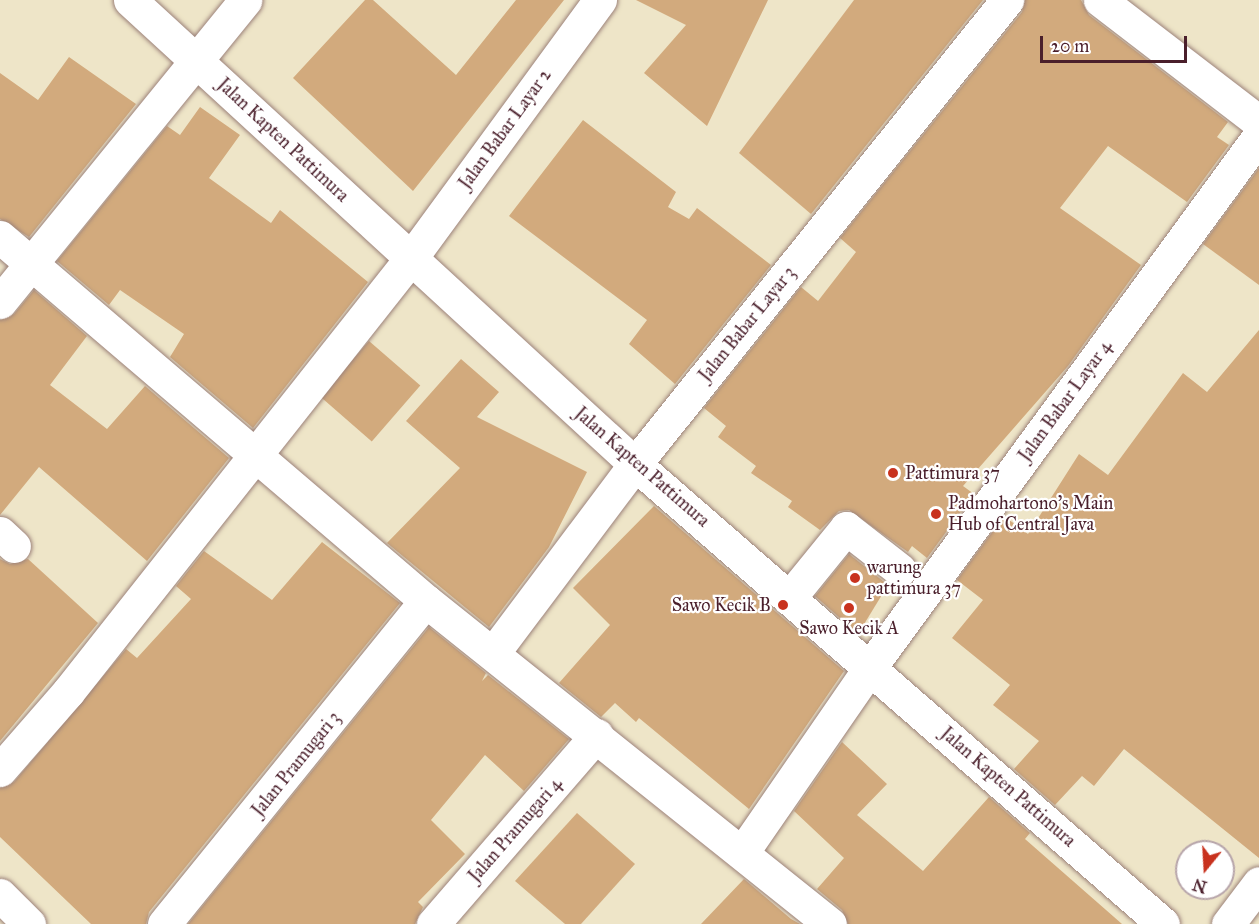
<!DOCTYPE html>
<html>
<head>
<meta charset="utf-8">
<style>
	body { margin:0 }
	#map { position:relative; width:1259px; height:924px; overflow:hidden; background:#eee5c8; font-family:"IM FELL Great Primer",serif }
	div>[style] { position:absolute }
	.building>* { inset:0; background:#d2aa7d; transform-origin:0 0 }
	.roads { filter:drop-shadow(0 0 2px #9c827a) drop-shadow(0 0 2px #9c827a) }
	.minor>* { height:33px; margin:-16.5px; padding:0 16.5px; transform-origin:16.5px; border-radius:16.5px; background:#fff }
	.major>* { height:33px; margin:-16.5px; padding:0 16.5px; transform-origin:16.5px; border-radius:16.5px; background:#fff }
	.dots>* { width:16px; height:16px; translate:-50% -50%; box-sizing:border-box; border:3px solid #fff; border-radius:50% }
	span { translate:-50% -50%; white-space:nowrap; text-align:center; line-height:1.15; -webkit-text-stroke:4.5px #fff; paint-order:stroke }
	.street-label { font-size:18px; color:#4a1f2b }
	.poi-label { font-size:18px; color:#4a1f2b }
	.left { translate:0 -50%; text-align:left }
	.right { translate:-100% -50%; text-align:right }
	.north { position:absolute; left:1175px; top:840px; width:60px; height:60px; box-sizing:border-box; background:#fff; border:2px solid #b7a5aa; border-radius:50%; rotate:198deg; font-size:16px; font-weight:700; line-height:24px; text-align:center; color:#4a1f2b }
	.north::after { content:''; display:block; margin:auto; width:21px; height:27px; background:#c8321e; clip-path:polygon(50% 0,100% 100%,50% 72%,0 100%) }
	.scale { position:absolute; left:1040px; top:36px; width:147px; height:27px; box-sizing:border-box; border:3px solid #4a1f2b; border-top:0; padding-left:8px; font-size:18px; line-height:21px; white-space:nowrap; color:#4a1f2b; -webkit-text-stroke:4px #fff; paint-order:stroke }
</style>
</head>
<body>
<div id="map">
	<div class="building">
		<div style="clip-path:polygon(365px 0,373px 0,456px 75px,516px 0,564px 0,413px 191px,293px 78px)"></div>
		<div style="clip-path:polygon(636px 0,768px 0,707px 126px,644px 73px,686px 25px)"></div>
		<div style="clip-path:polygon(854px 0,983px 0,811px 214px,739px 153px)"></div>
		<div style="clip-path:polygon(1025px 0,1081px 0,1089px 15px,1228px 122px,1217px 137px,1229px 145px,1187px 202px,1108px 146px,1060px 208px,1141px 265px,1068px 366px,963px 486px,974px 494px,927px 558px,912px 546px,908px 552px,849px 510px,839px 511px,820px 530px,788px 507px,792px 501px,751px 473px,756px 466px,718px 437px,726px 426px,704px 408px,801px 287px,818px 301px,856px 252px,840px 238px,1022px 12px)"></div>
		<div style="clip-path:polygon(69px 57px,136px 104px,29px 237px,0 219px,0 73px,38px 100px)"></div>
		<div style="clip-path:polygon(200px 107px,240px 135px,209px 178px,271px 223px,280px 210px,368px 282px,253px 428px,170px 357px,184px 334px,120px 290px,109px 305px,57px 261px,167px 126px,180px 135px)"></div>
		<div style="clip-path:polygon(583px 120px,676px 192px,668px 207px,689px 219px,697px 208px,771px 265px,675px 384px,629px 344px,647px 320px,509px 216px)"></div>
		<div style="clip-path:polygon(1259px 168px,1259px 285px,1203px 244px)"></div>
		<div style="clip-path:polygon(34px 290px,87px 336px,50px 385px,107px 429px,145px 386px,229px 458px,147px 561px,39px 467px,0 515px,0 320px,14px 314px)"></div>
		<div style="clip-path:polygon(1259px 330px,1259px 858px,1124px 749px,1094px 786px,1082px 776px,1055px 805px,1014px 769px,1039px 741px,993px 705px,1010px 685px,952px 638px,983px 600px,957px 580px,1004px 516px,1028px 534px,1079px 454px,1108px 475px,1183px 373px,1207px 392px)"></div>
		<div style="left:369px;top:341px;width:68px;height:74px;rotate:41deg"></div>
		<div style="clip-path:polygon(461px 359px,499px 392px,477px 417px,587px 472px,549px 547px,489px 627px,387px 543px,460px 468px,406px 421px)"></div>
		<div style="clip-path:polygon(654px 506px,844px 671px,749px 809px,639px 718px,636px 722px,615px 703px,601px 717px,559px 683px,610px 625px,573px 588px)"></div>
		<div style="clip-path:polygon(322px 542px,400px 603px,149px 912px,146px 924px,91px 924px,0 837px,0 788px,14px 782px,126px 649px,137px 658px,191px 599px,176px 586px,204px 551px,272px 600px)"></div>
		<div style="clip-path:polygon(849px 554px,888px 585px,858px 634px,815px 596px)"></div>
		<div style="clip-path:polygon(0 559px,10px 564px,28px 559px,98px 623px,0 741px)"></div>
		<div style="clip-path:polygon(429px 627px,486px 673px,482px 681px,488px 675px,569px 739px,524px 791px,485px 755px,431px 820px,465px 854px,418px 902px,423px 907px,415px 924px,188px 924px)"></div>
		<div style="clip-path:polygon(842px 742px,887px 784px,857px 815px,923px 871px,989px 797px,1030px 833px,1025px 839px,1122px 924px,848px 924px,842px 910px,817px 889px,844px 858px,794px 811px)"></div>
		<div style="clip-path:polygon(577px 813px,635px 864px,581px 924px,565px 924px,515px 881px)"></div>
		<div style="clip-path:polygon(744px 879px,791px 919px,800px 924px,701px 924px)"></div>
	</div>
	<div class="roads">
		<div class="minor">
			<div style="left:1100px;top:0;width:200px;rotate:37.5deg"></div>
			<div style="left:0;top:237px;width:560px;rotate:40.51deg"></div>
			<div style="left:426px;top:601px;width:517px;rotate:38.64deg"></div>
			<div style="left:0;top:302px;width:389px;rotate:-50.9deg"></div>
			<div style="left:0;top:533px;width:19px;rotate:43deg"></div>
			<div style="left:790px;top:597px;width:89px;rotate:-50.9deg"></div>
			<div style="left:846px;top:528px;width:68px;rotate:37.9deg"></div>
			<div style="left:494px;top:652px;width:235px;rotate:-53.1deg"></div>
			<div style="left:635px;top:464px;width:595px;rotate:-51.28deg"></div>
			<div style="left:0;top:770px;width:103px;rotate:-48.9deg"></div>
			<div style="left:68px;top:692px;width:553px;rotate:-51.68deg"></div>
			<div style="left:411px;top:258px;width:320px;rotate:-53.8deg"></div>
			<div style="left:742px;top:853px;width:227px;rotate:-55.4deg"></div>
			<div style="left:871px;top:666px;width:657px;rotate:-53.79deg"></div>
			<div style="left:0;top:895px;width:41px;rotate:45deg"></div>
			<div style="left:164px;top:924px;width:416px;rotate:-51deg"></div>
			<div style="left:433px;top:924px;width:250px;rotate:-49.1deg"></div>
			<div style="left:1228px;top:924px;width:51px;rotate:-52.9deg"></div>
		</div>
		<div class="major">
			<div style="left:130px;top:0;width:686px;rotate:42.58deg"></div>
			<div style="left:635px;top:464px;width:700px;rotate:41.06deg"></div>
		</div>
	</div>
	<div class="dots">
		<div style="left:893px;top:473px;background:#c8321e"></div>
		<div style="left:936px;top:514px;background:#c8321e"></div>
		<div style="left:855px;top:578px;background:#c8321e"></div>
		<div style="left:783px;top:605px;background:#c8321e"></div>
		<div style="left:849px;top:608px;background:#c8321e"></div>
	</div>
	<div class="street-label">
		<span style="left:505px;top:129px;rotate:-54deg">Jalan Babar Layar 2</span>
		<span style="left:283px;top:140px;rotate:43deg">Jalan Kapten Pattimura</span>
		<span style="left:747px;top:324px;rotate:-51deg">Jalan Babar Layar 3</span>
		<span style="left:1065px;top:401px;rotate:-54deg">Jalan Babar Layar 4</span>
		<span style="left:642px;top:467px;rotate:41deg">Jalan Kapten Pattimura</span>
		<span style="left:296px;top:764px;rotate:-51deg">Jalan Pramugari 3</span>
		<span style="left:1008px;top:787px;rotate:41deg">Jalan Kapten Pattimura</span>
		<span style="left:515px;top:830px;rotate:-49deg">Jalan Pramugari 4</span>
	</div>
	<div class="poi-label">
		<span class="left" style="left:905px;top:473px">Pattimura 37</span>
		<span class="left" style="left:948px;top:514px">Padmohartono's Main<br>Hub of Central Java</span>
		<span class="left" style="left:867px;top:578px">warung<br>pattimura 37</span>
		<span class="right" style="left:771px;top:605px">Sawo Kecik B</span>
		<span style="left:849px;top:628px">Sawo Kecik A</span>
	</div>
	<div class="north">N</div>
	<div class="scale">20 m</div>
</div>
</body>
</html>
